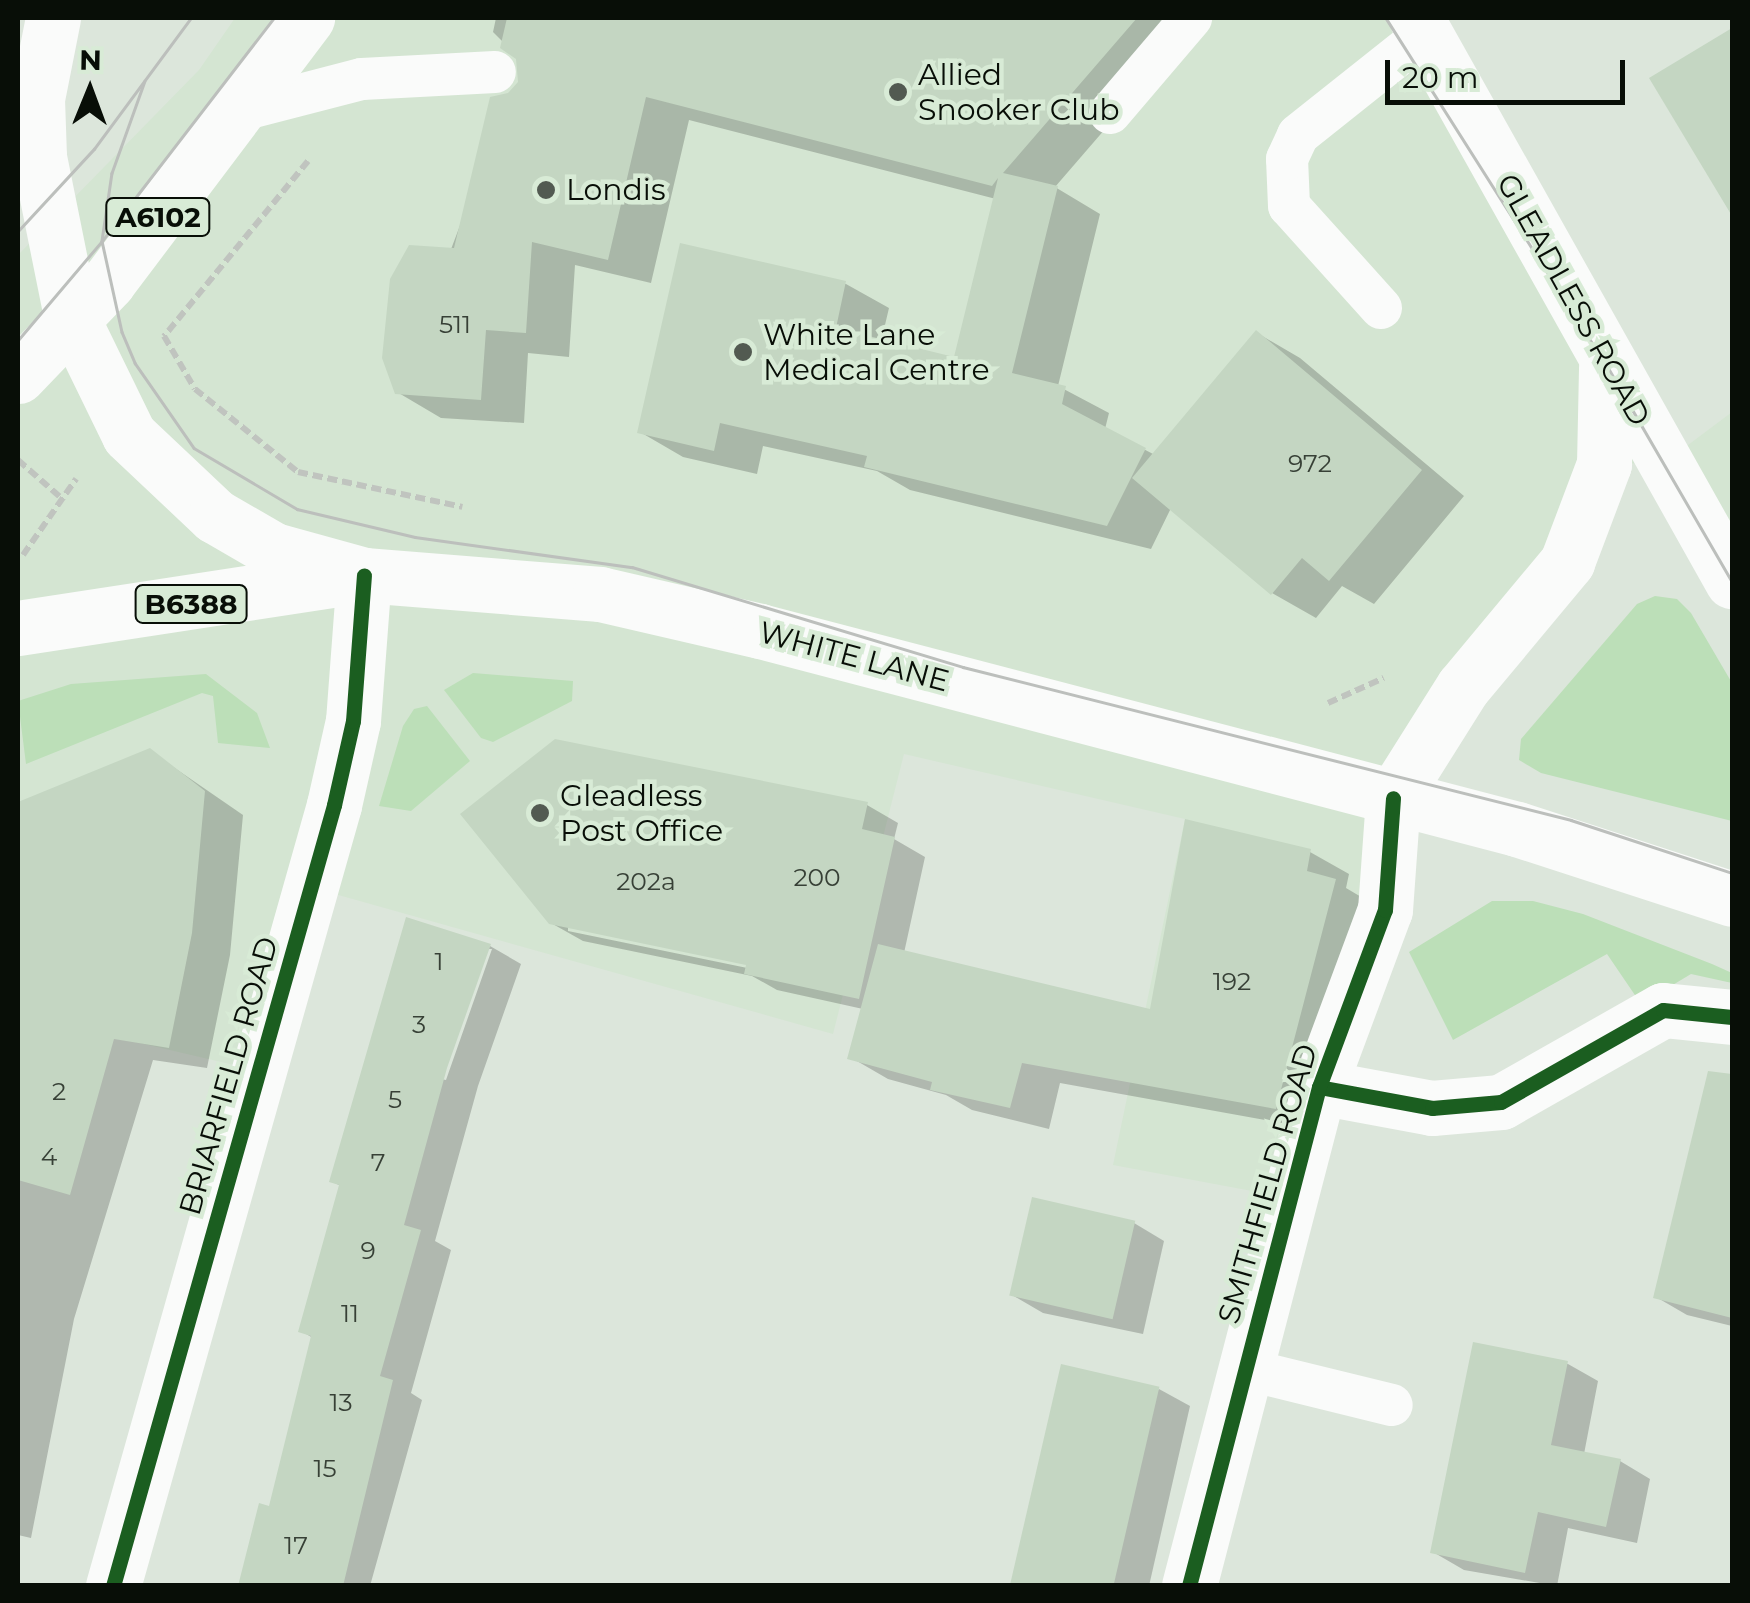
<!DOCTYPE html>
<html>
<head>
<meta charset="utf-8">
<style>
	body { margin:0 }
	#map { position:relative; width:1750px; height:1603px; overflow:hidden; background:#dce6db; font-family:Montserrat,sans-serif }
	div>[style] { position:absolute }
	.built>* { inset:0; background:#d4e5d2 }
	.green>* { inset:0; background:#bcdfb8 }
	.shadow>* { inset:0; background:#0003 }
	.building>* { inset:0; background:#c4d6c2; transform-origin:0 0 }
	.path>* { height:6px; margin-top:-3px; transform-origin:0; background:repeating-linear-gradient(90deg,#c0c4bf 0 10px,transparent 0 15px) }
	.lane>* { height:42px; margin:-21px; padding:0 21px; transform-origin:21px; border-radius:21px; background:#fafbfa }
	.street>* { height:55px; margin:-27.5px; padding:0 27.5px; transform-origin:27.5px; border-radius:27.5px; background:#fafbfa }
	.secondary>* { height:55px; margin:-27.5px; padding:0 27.5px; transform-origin:27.5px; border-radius:27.5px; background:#fafbfa }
	.highway>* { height:55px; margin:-27.5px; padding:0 27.5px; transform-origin:27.5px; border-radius:27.5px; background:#fafbfa }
	.tram>* { height:2.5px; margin:-1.25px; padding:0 1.25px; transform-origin:1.25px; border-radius:1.25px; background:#bcbfbc }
	.cycleway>* { height:15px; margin:-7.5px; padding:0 7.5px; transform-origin:7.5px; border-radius:7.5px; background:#1b5e20 }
	.dots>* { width:28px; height:28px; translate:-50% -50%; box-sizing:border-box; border:5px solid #d8ebd6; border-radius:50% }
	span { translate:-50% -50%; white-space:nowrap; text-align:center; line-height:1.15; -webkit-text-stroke:9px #d8ebd6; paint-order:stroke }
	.number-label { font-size:25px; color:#374036 }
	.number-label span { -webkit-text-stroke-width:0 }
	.shield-label span { padding:2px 8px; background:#d8ebd6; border:2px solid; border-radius:8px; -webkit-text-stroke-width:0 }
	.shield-label { font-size:28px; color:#080e07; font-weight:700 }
	.poi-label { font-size:30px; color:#080e07 }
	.left { translate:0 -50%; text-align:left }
	.street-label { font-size:30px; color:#080e07 }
	.frame { position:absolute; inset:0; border:20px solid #080e07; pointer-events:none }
	.north { position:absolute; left:40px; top:40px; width:100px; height:100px; -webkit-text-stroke:8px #d8ebd6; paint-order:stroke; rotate:1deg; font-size:28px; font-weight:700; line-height:40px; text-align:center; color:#080e07 }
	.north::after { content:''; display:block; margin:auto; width:35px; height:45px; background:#080e07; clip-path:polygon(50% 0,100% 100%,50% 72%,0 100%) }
	.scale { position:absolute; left:1385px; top:60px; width:240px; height:45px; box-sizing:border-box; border:5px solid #080e07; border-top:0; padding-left:12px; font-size:30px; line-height:35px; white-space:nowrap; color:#080e07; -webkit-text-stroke:8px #d8ebd6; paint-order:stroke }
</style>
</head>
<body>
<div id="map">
	<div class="built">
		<div style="clip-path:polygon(235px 18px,1416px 18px,1664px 463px,1732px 412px,1732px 580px,1664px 463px,1604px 464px,1463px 687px,1289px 1198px,1113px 1165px,1185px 819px,904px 754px,833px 1034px,285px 880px,234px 1065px,63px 1025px,18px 1040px,18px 255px,199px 70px)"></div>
	</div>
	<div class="green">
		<div style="clip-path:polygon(1655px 596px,1677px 599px,1691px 613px,1732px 683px,1732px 821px,1541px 773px,1519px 760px,1521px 739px,1637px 604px)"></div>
		<div style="clip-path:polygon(473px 673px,573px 681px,572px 701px,493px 742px,481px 738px,444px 690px)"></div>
		<div style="clip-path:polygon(206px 674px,257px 713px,270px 748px,218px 743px,213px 696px,202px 693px,26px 764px,18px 701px,71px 684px)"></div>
		<div style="clip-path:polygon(427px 706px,470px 761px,411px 811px,379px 806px,403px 726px,414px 709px)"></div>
		<div style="clip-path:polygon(1492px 901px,1533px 901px,1583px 914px,1712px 964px,1732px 973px,1732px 983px,1691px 974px,1641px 1004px,1607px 954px,1453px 1040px,1409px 952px)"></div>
	</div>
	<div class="shadow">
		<div style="clip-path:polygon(496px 18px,1201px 18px,1055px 187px,1100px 214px,1058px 386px,1109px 413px,1105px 429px,1155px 455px,1257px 333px,1300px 358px,1464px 496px,1374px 604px,1342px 586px,1316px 618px,1272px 593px,1171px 508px,1151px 549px,910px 490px,877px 471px,763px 446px,757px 474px,683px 457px,640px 432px,682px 246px,846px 284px,889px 308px,881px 342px,955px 360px,996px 199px,689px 120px,651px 283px,575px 265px,569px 357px,528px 353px,524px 423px,441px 418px,397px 392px,509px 96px,520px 83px,519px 58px,493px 32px)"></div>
		<div style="clip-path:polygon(1732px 31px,1732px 212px,1652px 79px)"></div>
		<div style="clip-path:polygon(150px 751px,243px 815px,230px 955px,207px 1068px,153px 1060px,74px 1319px,31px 1538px,18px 1535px,18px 807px)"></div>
		<div style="clip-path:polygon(evenodd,867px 805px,898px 823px,894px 839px,925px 857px,904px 953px,1152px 1012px,1310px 852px,1349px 874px,1346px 888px,1373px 904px,1315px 1129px,1060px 1083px,1049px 1129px,972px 1110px,946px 1095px,888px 1079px,850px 1057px,863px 1009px,777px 990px,752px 976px,583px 941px,551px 923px,867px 805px,568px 926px,758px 965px,757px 970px,568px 931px,568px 926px)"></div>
		<div style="clip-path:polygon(evenodd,408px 920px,490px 946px,521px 964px,478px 1086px,435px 1241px,451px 1250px,411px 1393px,422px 1400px,370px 1586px,239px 1586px,260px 1506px,270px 1509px,313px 1338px,301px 1331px,342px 1187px,332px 1181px,408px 920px,487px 949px,492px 949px,446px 1080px,441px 1079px,487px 949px)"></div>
		<div style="clip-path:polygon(1695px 1135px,1732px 1143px,1732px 1326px,1687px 1315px,1656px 1297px)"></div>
		<div style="clip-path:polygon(1134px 1223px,1164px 1241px,1143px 1334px,1043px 1313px,1012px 1295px)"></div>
		<div style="clip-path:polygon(1475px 1345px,1568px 1364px,1598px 1381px,1584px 1454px,1620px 1461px,1650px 1479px,1637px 1543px,1568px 1528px,1557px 1586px,1464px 1570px,1433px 1552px)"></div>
		<div style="clip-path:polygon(1159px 1389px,1190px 1406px,1149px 1586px,1010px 1586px)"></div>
	</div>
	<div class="building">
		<div style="clip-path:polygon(507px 18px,1137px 18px,1003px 173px,1058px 186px,1012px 373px,1066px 386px,1062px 404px,1146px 448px,1107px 526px,864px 467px,867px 456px,720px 423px,714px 451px,637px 433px,680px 243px,846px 281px,836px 328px,954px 357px,998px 178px,992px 186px,646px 97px,608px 260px,532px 242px,526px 333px,486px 330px,481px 400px,395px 394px,382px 358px,390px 279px,409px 245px,454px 248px,490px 97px,508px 93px,518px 82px,516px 59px,500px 48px)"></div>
		<div style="clip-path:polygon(1732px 28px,1732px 216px,1649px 78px)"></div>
		<div style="clip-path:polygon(1256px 330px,1422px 470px,1329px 581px,1302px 558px,1271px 595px,1132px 478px)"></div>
		<div style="clip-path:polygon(555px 739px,868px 802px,862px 829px,895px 837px,859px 999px,744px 974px,746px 965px,549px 924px,460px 814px)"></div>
		<div style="clip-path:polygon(150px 748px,205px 791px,192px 933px,169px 1048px,114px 1039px,70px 1195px,18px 1180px,18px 802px)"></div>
		<div style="clip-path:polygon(1185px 819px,1311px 849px,1307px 871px,1336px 879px,1276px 1109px,1022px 1063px,1010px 1108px,930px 1090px,932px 1082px,847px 1059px,878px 944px,1150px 1009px)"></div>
		<div style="clip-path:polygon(406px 917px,491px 944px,447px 1068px,404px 1225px,421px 1230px,380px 1376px,393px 1380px,343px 1586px,238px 1586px,259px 1503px,269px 1506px,311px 1336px,298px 1332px,339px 1185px,329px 1182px)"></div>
		<div style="clip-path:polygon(1708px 1071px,1732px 1074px,1732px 1318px,1653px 1298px)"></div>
		<div style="left:1032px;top:1197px;width:106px;height:101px;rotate:13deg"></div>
		<div style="clip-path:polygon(1473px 1342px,1568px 1361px,1551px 1445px,1621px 1459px,1606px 1527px,1538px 1512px,1525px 1573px,1430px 1553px)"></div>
		<div style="left:1061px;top:1364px;width:101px;height:228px;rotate:13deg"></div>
	</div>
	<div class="path">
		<div style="left:308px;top:161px;width:227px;rotate:129.4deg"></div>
		<div style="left:164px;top:336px;width:61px;rotate:59.7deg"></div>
		<div style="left:195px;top:389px;width:132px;rotate:38.9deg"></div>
		<div style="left:298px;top:472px;width:168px;rotate:12deg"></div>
		<div style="left:18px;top:460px;width:55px;rotate:41.3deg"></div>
		<div style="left:23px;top:555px;width:93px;rotate:-55.1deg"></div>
		<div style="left:1328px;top:703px;width:61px;rotate:-24.1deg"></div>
	</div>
	<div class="lane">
		<div style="left:238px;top:111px;width:128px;rotate:-14.5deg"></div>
		<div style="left:362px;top:79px;width:133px;rotate:-3deg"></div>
		<div style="left:1110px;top:113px;width:125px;rotate:-49.5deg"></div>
		<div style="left:1381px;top:308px;width:137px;rotate:-132deg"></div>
		<div style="left:1289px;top:206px;width:47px;rotate:-92.4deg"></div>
		<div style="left:1287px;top:159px;width:26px;rotate:-65deg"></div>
		<div style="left:1298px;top:135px;width:162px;rotate:-38.5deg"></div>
		<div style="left:1245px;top:1369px;width:151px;rotate:13.8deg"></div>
	</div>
	<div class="street">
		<div style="left:1319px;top:1087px;width:115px;rotate:10.5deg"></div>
		<div style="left:1432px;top:1108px;width:69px;rotate:-5deg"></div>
		<div style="left:1501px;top:1102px;width:186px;rotate:-29.6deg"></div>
		<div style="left:1663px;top:1010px;width:69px;rotate:5.8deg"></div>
		<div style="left:113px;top:1586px;width:812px;rotate:-74.2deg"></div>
		<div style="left:334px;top:805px;width:86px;rotate:-77.3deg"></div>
		<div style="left:353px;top:721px;width:146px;rotate:-85.7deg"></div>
		<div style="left:1189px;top:1586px;width:516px;rotate:-75.4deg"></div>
		<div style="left:1319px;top:1087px;width:189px;rotate:-69.6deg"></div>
		<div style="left:1385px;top:910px;width:112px;rotate:-85.9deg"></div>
	</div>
	<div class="secondary">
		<div style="left:1416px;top:18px;width:646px;rotate:60.7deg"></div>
		<div style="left:71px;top:316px;width:132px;rotate:64deg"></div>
		<div style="left:129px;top:435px;width:118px;rotate:43.3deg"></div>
		<div style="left:215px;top:516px;width:68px;rotate:30deg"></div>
		<div style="left:274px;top:550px;width:93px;rotate:15.5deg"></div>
		<div style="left:364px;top:575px;width:237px;rotate:4.6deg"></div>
		<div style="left:600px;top:594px;width:164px;rotate:13deg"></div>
		<div style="left:760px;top:631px;width:782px;rotate:14.66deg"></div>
		<div style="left:1517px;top:829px;width:226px;rotate:18deg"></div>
		<div style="left:1393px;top:798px;width:131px;rotate:-57.8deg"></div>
		<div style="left:1463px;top:687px;width:163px;rotate:-50.2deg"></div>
		<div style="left:1567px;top:562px;width:105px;rotate:-69.3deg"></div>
		<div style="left:1604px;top:464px;width:97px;rotate:-88.8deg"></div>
	</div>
	<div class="highway">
		<div style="left:53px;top:18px;width:83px;rotate:101.2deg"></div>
		<div style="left:37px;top:99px;width:58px;rotate:88deg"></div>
		<div style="left:39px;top:157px;width:162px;rotate:78.6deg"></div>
		<div style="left:18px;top:376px;width:130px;rotate:-46.2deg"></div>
		<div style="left:108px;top:282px;width:331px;rotate:-53deg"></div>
		<div style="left:18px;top:628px;width:350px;rotate:-8.7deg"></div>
	</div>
	<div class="tram">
		<div style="left:1386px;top:18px;width:410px;rotate:57.6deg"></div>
		<div style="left:1606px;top:364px;width:251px;rotate:59.9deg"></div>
		<div style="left:145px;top:81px;width:98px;rotate:109.7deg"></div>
		<div style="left:112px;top:173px;width:69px;rotate:98.4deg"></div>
		<div style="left:102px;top:241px;width:93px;rotate:77.6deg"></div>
		<div style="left:122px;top:332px;width:34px;rotate:67deg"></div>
		<div style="left:135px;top:363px;width:103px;rotate:55.2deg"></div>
		<div style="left:194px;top:448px;width:120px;rotate:30.6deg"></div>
		<div style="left:297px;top:509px;width:121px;rotate:13.3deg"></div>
		<div style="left:415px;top:537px;width:219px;rotate:7.9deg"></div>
		<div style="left:632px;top:567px;width:346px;rotate:16.8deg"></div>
		<div style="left:963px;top:667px;width:627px;rotate:14.12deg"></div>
		<div style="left:1571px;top:820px;width:169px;rotate:18.2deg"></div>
		<div style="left:18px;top:231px;width:112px;rotate:-47.2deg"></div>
		<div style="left:94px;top:149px;width:163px;rotate:-53.5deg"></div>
		<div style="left:18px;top:340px;width:130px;rotate:-49.7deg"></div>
		<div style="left:102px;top:241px;width:282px;rotate:-52.4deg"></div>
	</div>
	<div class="cycleway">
		<div style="left:1319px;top:1087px;width:115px;rotate:10.5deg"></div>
		<div style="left:1432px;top:1108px;width:69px;rotate:-5deg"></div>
		<div style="left:1501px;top:1102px;width:186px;rotate:-29.6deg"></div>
		<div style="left:1663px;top:1010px;width:69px;rotate:5.8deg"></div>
		<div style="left:113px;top:1586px;width:812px;rotate:-74.2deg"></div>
		<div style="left:334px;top:805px;width:86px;rotate:-77.3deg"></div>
		<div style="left:353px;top:721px;width:146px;rotate:-85.7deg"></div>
		<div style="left:1189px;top:1586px;width:516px;rotate:-75.4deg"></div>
		<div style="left:1319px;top:1087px;width:189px;rotate:-69.6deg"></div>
		<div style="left:1385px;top:910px;width:112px;rotate:-85.9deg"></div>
	</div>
	<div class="dots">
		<div style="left:898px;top:92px;background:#525a51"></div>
		<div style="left:546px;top:190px;background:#525a51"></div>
		<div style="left:743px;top:352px;background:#525a51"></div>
		<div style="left:540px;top:813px;background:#525a51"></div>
	</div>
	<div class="number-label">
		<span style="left:455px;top:324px">511</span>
		<span style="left:1310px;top:463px">972</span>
		<span style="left:817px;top:877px">200</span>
		<span style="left:646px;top:881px">202a</span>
		<span style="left:439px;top:961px">1</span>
		<span style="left:1232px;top:981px">192</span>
		<span style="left:419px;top:1024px">3</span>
		<span style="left:59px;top:1091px">2</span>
		<span style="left:395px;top:1099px">5</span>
		<span style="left:49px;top:1156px">4</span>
		<span style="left:378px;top:1162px">7</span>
		<span style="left:368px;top:1250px">9</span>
		<span style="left:350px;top:1313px">11</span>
		<span style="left:341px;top:1402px">13</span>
		<span style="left:325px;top:1468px">15</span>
		<span style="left:296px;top:1545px">17</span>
	</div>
	<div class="shield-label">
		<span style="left:158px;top:217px">A6102</span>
		<span style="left:191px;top:604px">B6388</span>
	</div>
	<div class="poi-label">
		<span class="left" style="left:918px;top:92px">Allied<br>Snooker Club</span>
		<span class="left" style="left:566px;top:190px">Londis</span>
		<span class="left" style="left:763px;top:352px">White Lane<br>Medical Centre</span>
		<span class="left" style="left:560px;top:813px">Gleadless<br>Post Office</span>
	</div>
	<div class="street-label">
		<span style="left:1573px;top:300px;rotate:61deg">GLEADLESS ROAD</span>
		<span style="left:854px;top:657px;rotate:15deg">WHITE LANE</span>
		<span style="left:229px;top:1076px;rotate:-74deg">BRIARFIELD ROAD</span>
		<span style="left:1268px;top:1184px;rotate:-74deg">SMITHFIELD ROAD</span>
	</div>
	<div class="frame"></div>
	<div class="north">N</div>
	<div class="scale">20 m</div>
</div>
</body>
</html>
